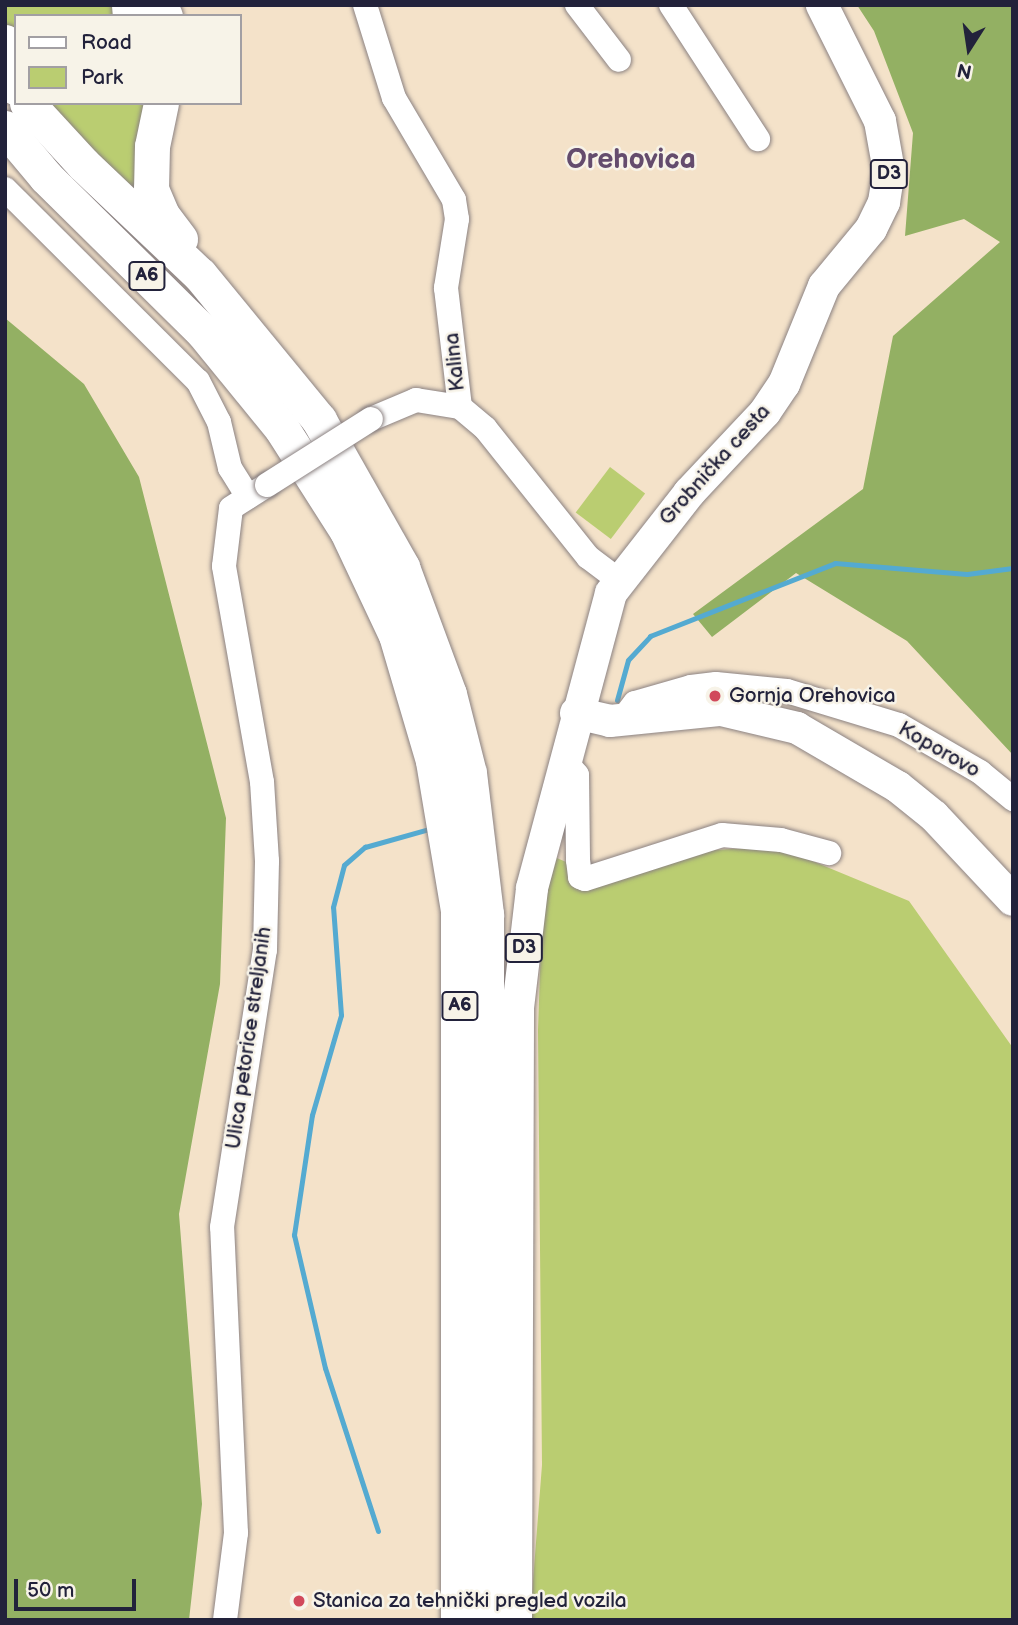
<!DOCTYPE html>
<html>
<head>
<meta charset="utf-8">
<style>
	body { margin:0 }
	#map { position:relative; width:1018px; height:1625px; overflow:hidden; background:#f4e2c9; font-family:"Balsamiq Sans",sans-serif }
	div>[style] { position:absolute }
	.green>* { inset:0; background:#bacd71; transform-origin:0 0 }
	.forest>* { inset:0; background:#93b063 }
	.stream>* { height:5px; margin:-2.5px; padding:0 2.5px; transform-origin:2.5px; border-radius:2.5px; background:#54aad1 }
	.roads { filter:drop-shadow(0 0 2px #8b8282) drop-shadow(0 0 2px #8b8282) }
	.minor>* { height:24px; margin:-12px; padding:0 12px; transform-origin:12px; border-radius:12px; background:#fff }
	.major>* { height:32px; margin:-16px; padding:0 16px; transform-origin:16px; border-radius:16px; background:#fff }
	.highway>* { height:35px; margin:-17.5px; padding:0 17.5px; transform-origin:17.5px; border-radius:17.5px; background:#fff }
	.bridges { filter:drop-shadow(0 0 2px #8b8282) drop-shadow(0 0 2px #8b8282) }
	.minor-bridge>* { height:24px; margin:-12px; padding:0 12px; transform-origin:12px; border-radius:12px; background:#fff }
	.dots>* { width:19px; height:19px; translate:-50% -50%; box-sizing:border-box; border:4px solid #f7f3e8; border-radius:50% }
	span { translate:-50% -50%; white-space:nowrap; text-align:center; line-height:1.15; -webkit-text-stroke:5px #f7f3e8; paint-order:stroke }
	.shield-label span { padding:2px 5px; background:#f7f3e8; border:2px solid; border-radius:5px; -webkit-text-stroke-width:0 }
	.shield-label { font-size:19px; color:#22223b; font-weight:700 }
	.street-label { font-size:21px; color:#22223b }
	.poi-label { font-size:21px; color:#22223b }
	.left { translate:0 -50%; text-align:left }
	.district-label { font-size:28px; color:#644c6d; font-weight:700 }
	.frame { position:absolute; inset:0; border:7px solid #22223b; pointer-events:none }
	.legend { position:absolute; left:14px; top:14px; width:228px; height:91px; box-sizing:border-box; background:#f7f3e8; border:2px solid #a29fa3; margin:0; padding:9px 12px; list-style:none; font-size:21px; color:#22223b }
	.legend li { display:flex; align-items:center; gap:14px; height:35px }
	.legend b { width:35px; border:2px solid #a29fa3 }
	.north { position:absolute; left:934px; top:14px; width:70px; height:70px; -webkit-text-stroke:5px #f7f3e8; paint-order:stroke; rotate:192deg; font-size:19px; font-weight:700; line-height:28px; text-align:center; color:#22223b }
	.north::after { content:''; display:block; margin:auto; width:24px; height:32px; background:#22223b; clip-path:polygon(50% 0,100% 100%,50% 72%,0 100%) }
	.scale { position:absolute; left:14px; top:1579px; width:122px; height:32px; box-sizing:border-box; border:4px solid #22223b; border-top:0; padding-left:9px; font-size:21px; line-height:24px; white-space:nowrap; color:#22223b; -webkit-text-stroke:5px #f7f3e8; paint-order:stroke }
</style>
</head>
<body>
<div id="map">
	<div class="green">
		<div style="clip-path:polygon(5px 5px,122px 5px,123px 16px,16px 16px,16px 48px,5px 30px)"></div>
		<div style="clip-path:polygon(50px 103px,151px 103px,146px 202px,86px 143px)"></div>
		<div style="left:610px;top:467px;width:44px;height:57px;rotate:37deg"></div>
		<div style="clip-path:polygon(776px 846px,909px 901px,1013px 1048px,1013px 1620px,530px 1620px,542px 1465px,538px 1030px,541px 943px,552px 856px,585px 870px,658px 854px)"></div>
	</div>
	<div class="forest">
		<div style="clip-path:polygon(857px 5px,1013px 5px,1013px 755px,907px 641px,796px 573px,712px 637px,693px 614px,863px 489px,893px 336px,1000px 242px,964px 219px,905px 236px,913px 133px,874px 31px)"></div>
		<div style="clip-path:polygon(5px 318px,84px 384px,139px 477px,226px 818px,220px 984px,179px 1214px,202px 1504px,189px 1620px,5px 1620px)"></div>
	</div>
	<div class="stream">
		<div style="left:617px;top:700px;width:41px;rotate:-74.6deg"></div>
		<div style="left:628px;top:660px;width:33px;rotate:-47deg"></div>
		<div style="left:650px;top:636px;width:199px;rotate:-21.5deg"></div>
		<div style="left:835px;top:563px;width:132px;rotate:4.8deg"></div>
		<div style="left:967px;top:574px;width:46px;rotate:-7.4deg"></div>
		<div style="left:378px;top:1531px;width:171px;rotate:-108deg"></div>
		<div style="left:325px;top:1368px;width:137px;rotate:-103.1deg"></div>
		<div style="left:294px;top:1235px;width:121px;rotate:-81.5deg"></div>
		<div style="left:312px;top:1115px;width:104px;rotate:-73.8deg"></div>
		<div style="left:341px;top:1015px;width:108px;rotate:-94.2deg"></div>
		<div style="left:333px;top:907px;width:43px;rotate:-75.3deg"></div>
		<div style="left:344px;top:865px;width:28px;rotate:-41deg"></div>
		<div style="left:365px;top:847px;width:66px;rotate:-15.7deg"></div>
	</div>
	<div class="roads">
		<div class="minor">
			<div style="left:365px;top:5px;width:97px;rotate:72.7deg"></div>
			<div style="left:394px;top:98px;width:118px;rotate:59.5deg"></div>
			<div style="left:454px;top:200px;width:19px;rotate:81deg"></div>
			<div style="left:457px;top:219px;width:70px;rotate:99.1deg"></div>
			<div style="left:446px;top:288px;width:120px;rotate:83.3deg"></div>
			<div style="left:460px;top:407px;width:33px;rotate:40deg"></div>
			<div style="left:485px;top:428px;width:165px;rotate:51.4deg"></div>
			<div style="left:588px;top:557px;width:39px;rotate:37deg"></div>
			<div style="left:577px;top:5px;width:69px;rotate:52.6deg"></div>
			<div style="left:671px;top:5px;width:160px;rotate:57deg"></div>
			<div style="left:5px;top:189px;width:272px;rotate:44.9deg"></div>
			<div style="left:198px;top:381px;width:46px;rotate:62.9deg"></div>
			<div style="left:219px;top:422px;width:47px;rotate:76.6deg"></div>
			<div style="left:230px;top:468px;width:34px;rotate:58deg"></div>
			<div style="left:371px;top:419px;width:49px;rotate:-22.9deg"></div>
			<div style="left:416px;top:400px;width:45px;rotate:9deg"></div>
			<div style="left:622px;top:720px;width:21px;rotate:-53deg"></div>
			<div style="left:635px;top:703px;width:58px;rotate:-15.9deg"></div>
			<div style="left:691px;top:687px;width:25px;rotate:-7deg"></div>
			<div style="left:716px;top:684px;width:71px;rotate:5.6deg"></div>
			<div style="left:787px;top:691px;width:117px;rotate:16.9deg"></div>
			<div style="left:899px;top:725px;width:94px;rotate:30.1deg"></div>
			<div style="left:980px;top:772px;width:43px;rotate:39.3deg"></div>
			<div style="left:565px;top:761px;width:18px;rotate:49deg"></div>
			<div style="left:577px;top:775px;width:85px;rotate:89.3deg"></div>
			<div style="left:578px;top:860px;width:17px;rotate:83deg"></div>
			<div style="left:580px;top:877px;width:5px;rotate:22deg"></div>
			<div style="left:585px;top:879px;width:144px;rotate:-17.8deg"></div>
			<div style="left:722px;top:835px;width:59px;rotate:4.8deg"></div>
			<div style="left:781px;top:840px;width:50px;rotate:15.2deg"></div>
			<div style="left:225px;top:1620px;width:88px;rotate:-82.8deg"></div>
			<div style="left:236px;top:1533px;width:306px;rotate:-92.6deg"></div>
			<div style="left:222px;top:1227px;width:280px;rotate:-81.2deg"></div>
			<div style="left:265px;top:950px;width:89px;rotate:-88.7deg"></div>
			<div style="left:267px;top:861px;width:79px;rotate:-93.6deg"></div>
			<div style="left:262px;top:782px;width:219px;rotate:-100deg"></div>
			<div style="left:224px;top:566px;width:58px;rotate:-83.1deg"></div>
			<div style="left:231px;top:508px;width:43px;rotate:-32.6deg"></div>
		</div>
		<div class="major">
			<div style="left:576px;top:713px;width:35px;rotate:13deg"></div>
			<div style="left:610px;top:721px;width:112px;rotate:-5.7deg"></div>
			<div style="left:721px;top:710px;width:78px;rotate:13.3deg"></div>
			<div style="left:797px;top:728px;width:117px;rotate:30.3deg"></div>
			<div style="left:898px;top:787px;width:46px;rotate:38.9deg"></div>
			<div style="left:934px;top:816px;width:115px;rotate:46.8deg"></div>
			<div style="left:516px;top:1620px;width:612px;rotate:-89.81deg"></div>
			<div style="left:518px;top:1008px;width:121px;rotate:-83.3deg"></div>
			<div style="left:532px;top:888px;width:305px;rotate:-75deg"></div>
			<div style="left:611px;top:593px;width:127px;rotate:-52deg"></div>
			<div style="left:689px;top:493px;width:111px;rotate:-46.8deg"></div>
			<div style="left:765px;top:412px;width:34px;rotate:-56deg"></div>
			<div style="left:784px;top:384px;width:106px;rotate:-67.8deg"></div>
			<div style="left:824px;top:286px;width:74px;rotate:-50.5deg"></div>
			<div style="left:871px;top:229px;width:30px;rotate:-64deg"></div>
			<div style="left:884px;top:202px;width:31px;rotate:-81deg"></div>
			<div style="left:889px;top:171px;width:51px;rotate:-100.2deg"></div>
			<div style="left:880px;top:121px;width:130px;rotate:-116.6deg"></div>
		</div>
		<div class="highway">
			<div style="left:129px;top:5px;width:11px;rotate:85deg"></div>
			<div style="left:160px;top:5px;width:12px;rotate:66deg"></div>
			<div style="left:5px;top:42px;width:19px;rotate:55deg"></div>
			<div style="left:5px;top:72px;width:19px;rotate:55deg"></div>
			<div style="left:27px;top:103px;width:83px;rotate:47.4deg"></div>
			<div style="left:83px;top:164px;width:161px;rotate:43.5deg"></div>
			<div style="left:200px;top:275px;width:188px;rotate:50.6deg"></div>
			<div style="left:319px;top:420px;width:169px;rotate:60.5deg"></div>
			<div style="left:402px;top:567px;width:135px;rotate:69.7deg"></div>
			<div style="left:449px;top:694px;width:81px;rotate:75.8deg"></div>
			<div style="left:469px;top:773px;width:142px;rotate:83.1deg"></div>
			<div style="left:486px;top:914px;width:706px;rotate:89.84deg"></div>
			<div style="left:161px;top:103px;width:44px;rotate:101.8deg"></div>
			<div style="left:152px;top:146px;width:43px;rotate:91.3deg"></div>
			<div style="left:151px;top:189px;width:28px;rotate:67deg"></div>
			<div style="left:162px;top:215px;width:30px;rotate:53deg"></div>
			<div style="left:5px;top:128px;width:64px;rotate:50.1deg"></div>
			<div style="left:46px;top:177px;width:221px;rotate:44.6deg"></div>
			<div style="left:203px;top:332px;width:125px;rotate:50.8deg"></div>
			<div style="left:282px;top:429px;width:121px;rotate:57.5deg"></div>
			<div style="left:347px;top:531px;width:115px;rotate:64.8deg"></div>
			<div style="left:396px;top:635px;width:131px;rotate:73.6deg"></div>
			<div style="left:433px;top:761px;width:152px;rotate:80.5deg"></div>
			<div style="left:458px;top:911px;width:709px;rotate:90deg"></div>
		</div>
	</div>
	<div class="bridges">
		<div class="minor-bridge">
			<div style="left:267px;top:485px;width:123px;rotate:-32.4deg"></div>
		</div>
	</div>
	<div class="dots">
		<div style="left:715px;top:696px;background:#d1495b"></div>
		<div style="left:299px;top:1601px;background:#d1495b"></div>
	</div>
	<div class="shield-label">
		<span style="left:889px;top:174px">D3</span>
		<span style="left:147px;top:276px">A6</span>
		<span style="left:524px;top:948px">D3</span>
		<span style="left:460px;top:1006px">A6</span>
	</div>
	<div class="street-label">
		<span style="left:455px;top:362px;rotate:-96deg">Kalina</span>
		<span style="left:715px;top:465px;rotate:-48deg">Grobnička cesta</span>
		<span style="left:939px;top:750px;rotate:30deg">Koporovo</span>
		<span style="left:249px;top:1038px;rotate:-82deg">Ulica petorice streljanih</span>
	</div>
	<div class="poi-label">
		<span class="left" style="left:729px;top:696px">Gornja Orehovica</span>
		<span class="left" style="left:313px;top:1601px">Stanica za tehnički pregled vozila</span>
	</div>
	<div class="district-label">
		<span style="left:631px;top:160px">Orehovica</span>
	</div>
	<div class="frame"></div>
	<ul class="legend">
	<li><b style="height:9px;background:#fff"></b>Road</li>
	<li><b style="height:19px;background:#bacd71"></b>Park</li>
	</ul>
	<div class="north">N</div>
	<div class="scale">50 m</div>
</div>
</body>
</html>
